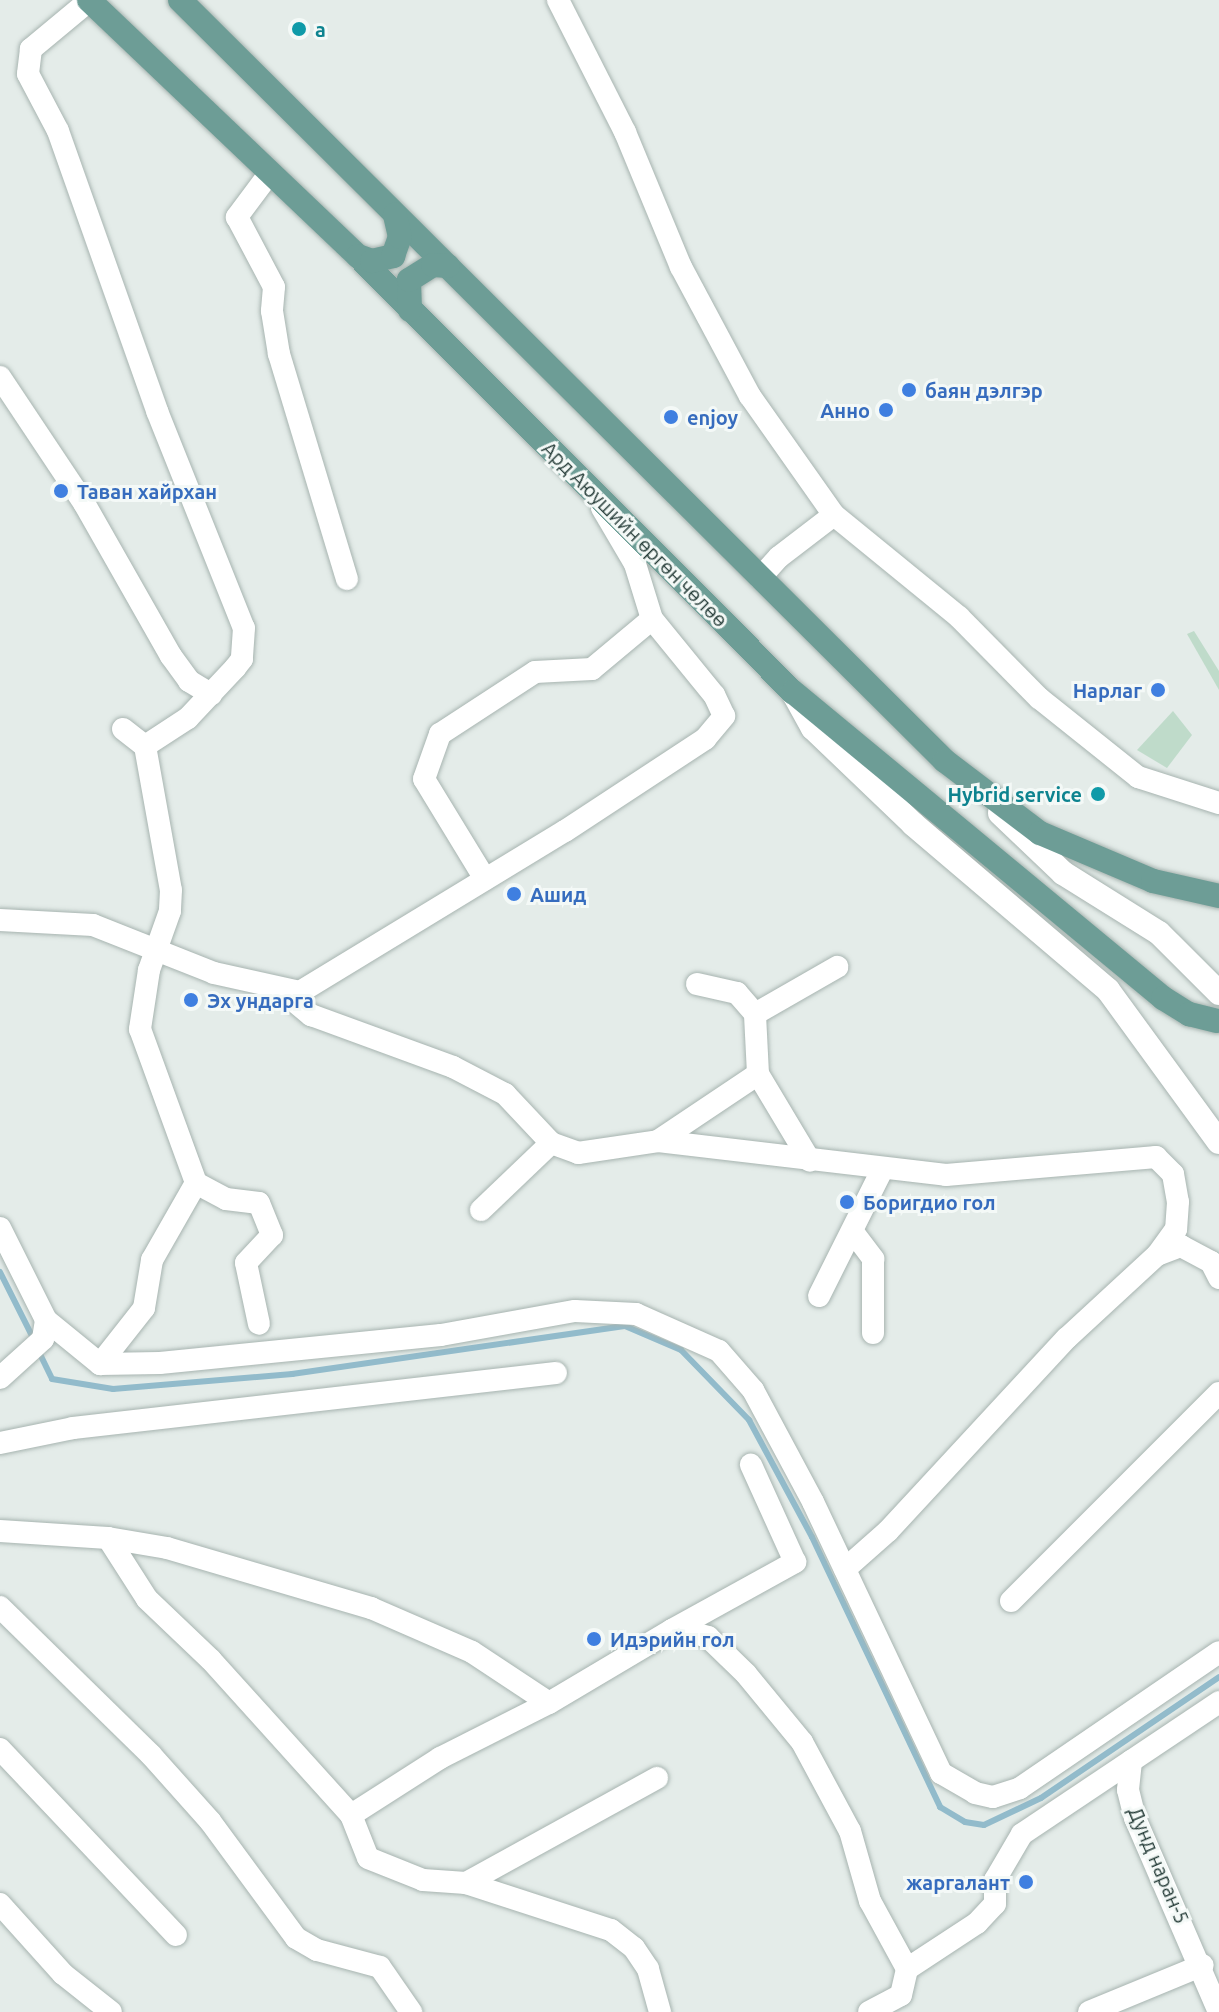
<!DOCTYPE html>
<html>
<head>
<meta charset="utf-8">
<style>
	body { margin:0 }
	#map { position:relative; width:1219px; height:2012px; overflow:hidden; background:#e4ece9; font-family:Ubuntu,sans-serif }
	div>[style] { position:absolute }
	.green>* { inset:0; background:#bfdbca }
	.stream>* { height:6px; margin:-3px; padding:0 3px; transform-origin:3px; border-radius:3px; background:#92bbcb }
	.roads { filter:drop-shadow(0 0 2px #a7b4b0) drop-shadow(0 0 2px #a7b4b0) }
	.minor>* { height:22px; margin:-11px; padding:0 11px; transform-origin:11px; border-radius:11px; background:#fff }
	.secondary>* { height:24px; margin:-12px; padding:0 12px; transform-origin:12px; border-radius:12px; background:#fff }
	.primary>* { height:24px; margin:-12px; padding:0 12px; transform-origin:12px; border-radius:12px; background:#6d9d96 }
	.dots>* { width:22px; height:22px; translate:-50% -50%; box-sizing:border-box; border:4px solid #f4f9f7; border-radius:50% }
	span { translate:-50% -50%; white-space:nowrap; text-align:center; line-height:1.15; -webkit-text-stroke:6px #f4f9f7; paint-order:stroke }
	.culture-label { font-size:20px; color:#0d838f; font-weight:700 }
	.left { translate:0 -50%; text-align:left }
	.right { translate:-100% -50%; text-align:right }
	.shop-label { font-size:20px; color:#366cbe; font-weight:700 }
	.street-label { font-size:20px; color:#253c38 }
</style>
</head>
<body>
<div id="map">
	<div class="green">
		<div style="clip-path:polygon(1194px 631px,1219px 671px,1219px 690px,1187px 634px)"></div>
		<div style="clip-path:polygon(1173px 711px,1192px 735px,1167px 768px,1137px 750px)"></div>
	</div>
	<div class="stream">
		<div style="left:0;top:1272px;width:76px;rotate:63.4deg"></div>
		<div style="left:38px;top:1350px;width:32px;rotate:64deg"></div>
		<div style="left:52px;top:1379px;width:62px;rotate:9.3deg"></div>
		<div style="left:113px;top:1389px;width:180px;rotate:-4.8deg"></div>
		<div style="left:292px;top:1374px;width:336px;rotate:-8.2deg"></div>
		<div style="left:625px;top:1326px;width:61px;rotate:23.2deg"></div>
		<div style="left:681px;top:1350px;width:98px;rotate:45.8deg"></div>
		<div style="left:749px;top:1420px;width:133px;rotate:61.7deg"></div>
		<div style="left:812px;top:1537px;width:299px;rotate:64.6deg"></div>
		<div style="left:940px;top:1807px;width:29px;rotate:31deg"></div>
		<div style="left:965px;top:1822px;width:19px;rotate:9deg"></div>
		<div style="left:984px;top:1825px;width:63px;rotate:-25.3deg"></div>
		<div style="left:1041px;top:1798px;width:215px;rotate:-34.2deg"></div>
	</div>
	<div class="roads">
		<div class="minor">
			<div style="left:90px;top:0;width:77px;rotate:140.3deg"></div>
			<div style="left:31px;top:49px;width:25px;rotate:97deg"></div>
			<div style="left:28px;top:74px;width:64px;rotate:62.2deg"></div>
			<div style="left:58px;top:131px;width:297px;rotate:70.5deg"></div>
			<div style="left:157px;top:411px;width:234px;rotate:68.2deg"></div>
			<div style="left:244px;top:628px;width:31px;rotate:94deg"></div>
			<div style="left:242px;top:659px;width:11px;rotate:128deg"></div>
			<div style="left:235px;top:668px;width:69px;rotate:133.2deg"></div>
			<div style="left:188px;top:718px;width:51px;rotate:146.9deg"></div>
			<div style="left:145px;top:746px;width:146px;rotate:79.8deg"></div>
			<div style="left:171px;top:890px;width:21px;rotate:93deg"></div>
			<div style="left:170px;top:911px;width:63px;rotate:109.6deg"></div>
			<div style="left:149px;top:970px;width:60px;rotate:98.7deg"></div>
			<div style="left:140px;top:1029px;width:164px;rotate:70deg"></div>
			<div style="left:196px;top:1183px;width:34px;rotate:28deg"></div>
			<div style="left:226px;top:1199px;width:33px;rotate:7deg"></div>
			<div style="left:259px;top:1203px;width:35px;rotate:68deg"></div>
			<div style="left:272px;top:1235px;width:38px;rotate:133deg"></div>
			<div style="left:246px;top:1263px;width:62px;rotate:78deg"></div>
			<div style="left:558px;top:0;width:148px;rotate:63.1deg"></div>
			<div style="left:625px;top:132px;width:146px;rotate:67.5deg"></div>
			<div style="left:681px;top:267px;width:146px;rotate:61.9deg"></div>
			<div style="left:750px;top:396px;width:146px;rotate:54.8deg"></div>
			<div style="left:269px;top:174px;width:54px;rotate:126.7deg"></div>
			<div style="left:237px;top:217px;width:79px;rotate:62.1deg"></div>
			<div style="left:274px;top:287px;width:24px;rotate:95deg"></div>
			<div style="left:272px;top:311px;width:44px;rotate:80.8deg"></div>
			<div style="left:279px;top:354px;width:235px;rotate:73.2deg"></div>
			<div style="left:0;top:377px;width:151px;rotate:56.3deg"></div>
			<div style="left:84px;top:503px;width:176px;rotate:60.4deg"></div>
			<div style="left:171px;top:656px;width:31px;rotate:54deg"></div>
			<div style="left:189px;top:681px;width:26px;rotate:31deg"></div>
			<div style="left:760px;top:578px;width:28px;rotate:-48deg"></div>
			<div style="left:779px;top:557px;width:69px;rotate:-37.4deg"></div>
			<div style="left:834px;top:515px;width:161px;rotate:39.2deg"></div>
			<div style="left:959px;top:617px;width:114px;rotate:45.4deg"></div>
			<div style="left:1039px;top:698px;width:127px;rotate:38.6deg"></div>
			<div style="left:1138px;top:777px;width:85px;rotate:17.8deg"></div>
			<div style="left:123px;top:729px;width:28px;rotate:38deg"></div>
			<div style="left:485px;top:879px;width:117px;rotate:-121.4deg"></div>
			<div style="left:424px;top:779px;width:48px;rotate:-70.4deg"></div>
			<div style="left:440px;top:734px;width:113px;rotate:-33.1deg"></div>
			<div style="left:535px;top:672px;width:57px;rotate:-3deg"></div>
			<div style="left:592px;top:669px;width:78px;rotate:-39.8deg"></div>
			<div style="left:0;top:920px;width:93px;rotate:3.1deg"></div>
			<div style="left:93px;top:925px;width:130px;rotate:21.6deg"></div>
			<div style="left:214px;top:973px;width:88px;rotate:12.5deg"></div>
			<div style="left:300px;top:992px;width:310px;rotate:-31.3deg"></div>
			<div style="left:565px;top:831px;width:168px;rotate:-33.3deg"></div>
			<div style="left:705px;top:739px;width:30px;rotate:-50deg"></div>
			<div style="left:724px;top:716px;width:23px;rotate:-115deg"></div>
			<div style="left:714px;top:695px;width:98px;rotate:-129.2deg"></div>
			<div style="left:652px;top:619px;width:58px;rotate:-107.2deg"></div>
			<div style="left:635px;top:564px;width:65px;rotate:-120.5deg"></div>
			<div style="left:697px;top:984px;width:41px;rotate:12.7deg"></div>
			<div style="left:737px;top:993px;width:28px;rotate:49deg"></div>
			<div style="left:282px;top:991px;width:38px;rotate:40deg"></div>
			<div style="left:311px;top:1015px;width:151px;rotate:20.1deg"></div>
			<div style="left:453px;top:1067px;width:59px;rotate:27.4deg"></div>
			<div style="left:505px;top:1094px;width:67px;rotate:46.8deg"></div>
			<div style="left:551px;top:1143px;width:29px;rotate:20deg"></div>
			<div style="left:578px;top:1153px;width:81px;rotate:-8.5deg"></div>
			<div style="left:658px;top:1141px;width:290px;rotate:6.7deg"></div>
			<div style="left:946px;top:1175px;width:211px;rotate:-4.9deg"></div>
			<div style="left:1156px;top:1157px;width:24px;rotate:45deg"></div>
			<div style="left:1173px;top:1174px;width:28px;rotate:80deg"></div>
			<div style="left:1178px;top:1202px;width:27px;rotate:94deg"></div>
			<div style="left:1176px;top:1229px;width:32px;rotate:126deg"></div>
			<div style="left:758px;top:1074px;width:101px;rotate:59.1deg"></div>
			<div style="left:658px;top:1141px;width:120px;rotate:-33.8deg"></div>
			<div style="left:758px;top:1074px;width:60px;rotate:-92.9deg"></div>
			<div style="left:755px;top:1014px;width:95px;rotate:-29.8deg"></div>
			<div style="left:481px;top:1210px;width:97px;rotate:-43.7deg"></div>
			<div style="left:0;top:1228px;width:103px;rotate:63.4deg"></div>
			<div style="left:46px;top:1320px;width:70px;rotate:39.2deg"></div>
			<div style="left:100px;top:1364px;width:60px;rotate:-1deg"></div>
			<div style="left:160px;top:1363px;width:282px;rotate:-5.7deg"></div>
			<div style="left:441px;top:1335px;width:136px;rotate:-10.2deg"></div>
			<div style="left:575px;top:1311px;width:61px;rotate:2.8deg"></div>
			<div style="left:636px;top:1314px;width:91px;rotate:24deg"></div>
			<div style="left:719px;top:1351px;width:52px;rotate:48.9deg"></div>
			<div style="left:753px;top:1390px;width:127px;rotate:61.8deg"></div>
			<div style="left:813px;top:1502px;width:300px;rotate:64.7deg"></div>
			<div style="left:941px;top:1773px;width:39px;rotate:30deg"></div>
			<div style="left:975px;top:1793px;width:18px;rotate:13deg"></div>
			<div style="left:993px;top:1797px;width:28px;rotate:-18deg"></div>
			<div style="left:1020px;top:1788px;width:241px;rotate:-34.3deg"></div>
			<div style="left:853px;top:1232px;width:34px;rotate:53deg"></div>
			<div style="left:873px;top:1259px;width:74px;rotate:90deg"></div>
			<div style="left:819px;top:1296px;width:141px;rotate:-63.4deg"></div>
			<div style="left:100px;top:1364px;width:71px;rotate:-51.8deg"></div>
			<div style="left:144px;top:1308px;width:49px;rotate:-80.5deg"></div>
			<div style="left:152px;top:1260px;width:89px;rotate:-60.3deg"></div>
			<div style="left:0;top:1378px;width:58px;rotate:-42.2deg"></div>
			<div style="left:43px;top:1339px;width:19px;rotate:-81deg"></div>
			<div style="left:0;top:1443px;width:75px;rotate:-11.6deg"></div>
			<div style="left:73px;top:1428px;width:486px;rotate:-6.5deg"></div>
			<div style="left:0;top:1531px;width:108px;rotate:3.7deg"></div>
			<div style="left:108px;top:1538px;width:72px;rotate:57.4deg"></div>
			<div style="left:147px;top:1599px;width:88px;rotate:43.6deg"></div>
			<div style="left:211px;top:1660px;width:209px;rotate:47.9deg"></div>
			<div style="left:351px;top:1815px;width:46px;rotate:68.4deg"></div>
			<div style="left:368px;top:1858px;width:59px;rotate:21.8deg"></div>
			<div style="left:423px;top:1880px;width:43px;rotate:4deg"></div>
			<div style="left:466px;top:1883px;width:152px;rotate:18deg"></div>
			<div style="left:611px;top:1930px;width:29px;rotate:38deg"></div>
			<div style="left:634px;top:1948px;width:25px;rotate:56deg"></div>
			<div style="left:648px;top:1969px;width:45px;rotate:74.4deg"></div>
			<div style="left:108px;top:1538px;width:60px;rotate:9.6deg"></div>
			<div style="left:167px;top:1548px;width:213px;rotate:16.4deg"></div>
			<div style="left:371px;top:1608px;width:110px;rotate:23.5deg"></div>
			<div style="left:472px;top:1652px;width:92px;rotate:33.5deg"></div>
			<div style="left:845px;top:1569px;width:57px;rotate:-41.5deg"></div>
			<div style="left:888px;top:1531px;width:263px;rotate:-47.2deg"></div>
			<div style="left:1067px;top:1338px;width:122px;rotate:-42.7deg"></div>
			<div style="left:1157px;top:1255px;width:26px;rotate:-21deg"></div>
			<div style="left:1181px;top:1246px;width:34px;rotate:28deg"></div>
			<div style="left:1211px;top:1262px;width:18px;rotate:63deg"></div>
			<div style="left:1011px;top:1601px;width:294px;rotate:-45deg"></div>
			<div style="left:0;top:1607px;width:211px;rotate:44.4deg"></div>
			<div style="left:151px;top:1755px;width:89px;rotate:48.2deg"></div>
			<div style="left:210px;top:1821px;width:145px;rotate:53.7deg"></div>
			<div style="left:296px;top:1938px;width:24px;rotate:30deg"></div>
			<div style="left:317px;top:1950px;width:65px;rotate:15.1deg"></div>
			<div style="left:380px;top:1967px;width:55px;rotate:55.4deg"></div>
			<div style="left:672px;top:1630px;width:141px;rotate:-28.9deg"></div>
			<div style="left:795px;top:1562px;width:107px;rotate:-114.4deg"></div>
			<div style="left:0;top:1749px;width:256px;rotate:46.6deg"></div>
			<div style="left:1131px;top:1761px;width:29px;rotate:96deg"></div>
			<div style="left:1128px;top:1790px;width:29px;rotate:76deg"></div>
			<div style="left:1135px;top:1818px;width:211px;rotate:66.6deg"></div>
			<div style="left:351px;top:1815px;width:106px;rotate:-32.6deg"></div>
			<div style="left:440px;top:1758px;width:122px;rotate:-26.8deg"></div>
			<div style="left:549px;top:1703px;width:143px;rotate:-30.7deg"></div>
			<div style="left:672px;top:1630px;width:22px;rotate:8deg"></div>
			<div style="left:694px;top:1633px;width:15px;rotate:16deg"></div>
			<div style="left:708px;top:1637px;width:53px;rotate:44.2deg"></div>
			<div style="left:746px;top:1674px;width:88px;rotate:50.5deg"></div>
			<div style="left:802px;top:1742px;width:101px;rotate:61.7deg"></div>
			<div style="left:850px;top:1831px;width:73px;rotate:74.1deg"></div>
			<div style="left:870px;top:1901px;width:77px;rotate:61.4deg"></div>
			<div style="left:466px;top:1883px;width:218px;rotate:-28.8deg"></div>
			<div style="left:0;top:1904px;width:94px;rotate:48deg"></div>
			<div style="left:63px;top:1974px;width:61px;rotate:38.4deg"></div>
			<div style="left:869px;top:2012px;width:36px;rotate:-28deg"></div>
			<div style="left:901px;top:1995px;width:27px;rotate:-77deg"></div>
			<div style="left:907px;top:1969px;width:84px;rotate:-33.3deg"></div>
			<div style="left:977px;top:1923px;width:26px;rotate:-47deg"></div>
			<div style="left:995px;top:1904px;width:24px;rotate:-90deg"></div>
			<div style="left:995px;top:1880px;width:53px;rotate:-59.6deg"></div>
			<div style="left:1022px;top:1834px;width:237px;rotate:-33.8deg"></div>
			<div style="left:1089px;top:2012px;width:123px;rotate:-22.4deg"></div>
		</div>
		<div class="secondary">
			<div style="left:794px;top:694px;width:39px;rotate:61deg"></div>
			<div style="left:813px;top:728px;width:139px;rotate:43.8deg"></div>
			<div style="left:913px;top:824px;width:256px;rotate:40.4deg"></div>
			<div style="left:1108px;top:990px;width:188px;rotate:53.9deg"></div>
			<div style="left:1000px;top:813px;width:87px;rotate:43.6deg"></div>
			<div style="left:1063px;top:873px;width:113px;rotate:32deg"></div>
			<div style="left:1159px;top:933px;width:85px;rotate:45deg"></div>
		</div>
		<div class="primary">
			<div style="left:89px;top:0;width:371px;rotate:43.6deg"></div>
			<div style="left:358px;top:256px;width:616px;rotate:45.07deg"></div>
			<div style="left:793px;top:692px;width:480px;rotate:39.6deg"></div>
			<div style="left:1163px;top:998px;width:31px;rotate:32deg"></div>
			<div style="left:1189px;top:1014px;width:29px;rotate:14deg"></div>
			<div style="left:180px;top:0;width:1079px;rotate:44.85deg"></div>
			<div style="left:945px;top:761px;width:119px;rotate:37.2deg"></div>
			<div style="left:1040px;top:833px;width:123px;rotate:23deg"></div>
			<div style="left:1153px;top:881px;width:68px;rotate:12.8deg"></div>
			<div style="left:358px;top:256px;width:15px;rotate:20deg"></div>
			<div style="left:372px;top:261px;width:22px;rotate:-13deg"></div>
			<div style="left:393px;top:256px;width:20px;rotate:-70deg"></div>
			<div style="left:400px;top:237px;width:23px;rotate:-103deg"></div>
			<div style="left:410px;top:310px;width:30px;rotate:-92deg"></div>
			<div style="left:409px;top:280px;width:28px;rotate:-32deg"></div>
			<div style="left:433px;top:265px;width:15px;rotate:4deg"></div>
		</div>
	</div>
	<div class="dots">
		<div style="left:299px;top:29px;background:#0f9aa8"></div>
		<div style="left:909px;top:390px;background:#3f7fe0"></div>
		<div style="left:886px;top:410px;background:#3f7fe0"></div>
		<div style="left:671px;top:417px;background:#3f7fe0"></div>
		<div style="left:61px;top:491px;background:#3f7fe0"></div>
		<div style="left:1158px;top:690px;background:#3f7fe0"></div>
		<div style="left:1098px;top:794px;background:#0f9aa8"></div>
		<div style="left:514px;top:894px;background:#3f7fe0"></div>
		<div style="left:191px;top:1000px;background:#3f7fe0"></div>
		<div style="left:847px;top:1202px;background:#3f7fe0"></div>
		<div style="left:594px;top:1639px;background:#3f7fe0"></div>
		<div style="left:1026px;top:1882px;background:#3f7fe0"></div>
	</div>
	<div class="culture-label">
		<span class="left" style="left:315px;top:29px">а</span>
		<span class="right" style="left:1082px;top:794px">Hybrid service</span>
	</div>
	<div class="shop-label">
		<span class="left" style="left:925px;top:390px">баян дэлгэр</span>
		<span class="right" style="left:870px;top:410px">Анно</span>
		<span class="left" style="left:687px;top:417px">enjoy</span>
		<span class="left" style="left:77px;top:491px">Таван хайрхан</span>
		<span class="right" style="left:1142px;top:690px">Нарлаг</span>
		<span class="left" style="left:530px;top:894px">Ашид</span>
		<span class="left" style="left:207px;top:1000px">Эх ундарга</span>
		<span class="left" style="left:863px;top:1202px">Боригдио гол</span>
		<span class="left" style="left:610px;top:1639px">Идэрийн гол</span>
		<span class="right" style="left:1010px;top:1882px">жаргалант</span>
	</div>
	<div class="street-label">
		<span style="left:635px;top:534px;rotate:45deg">Ард Аюушийн өргөн чөлөө</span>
		<span style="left:1159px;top:1865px;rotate:67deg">Дунд наран-5</span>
	</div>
</div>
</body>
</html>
